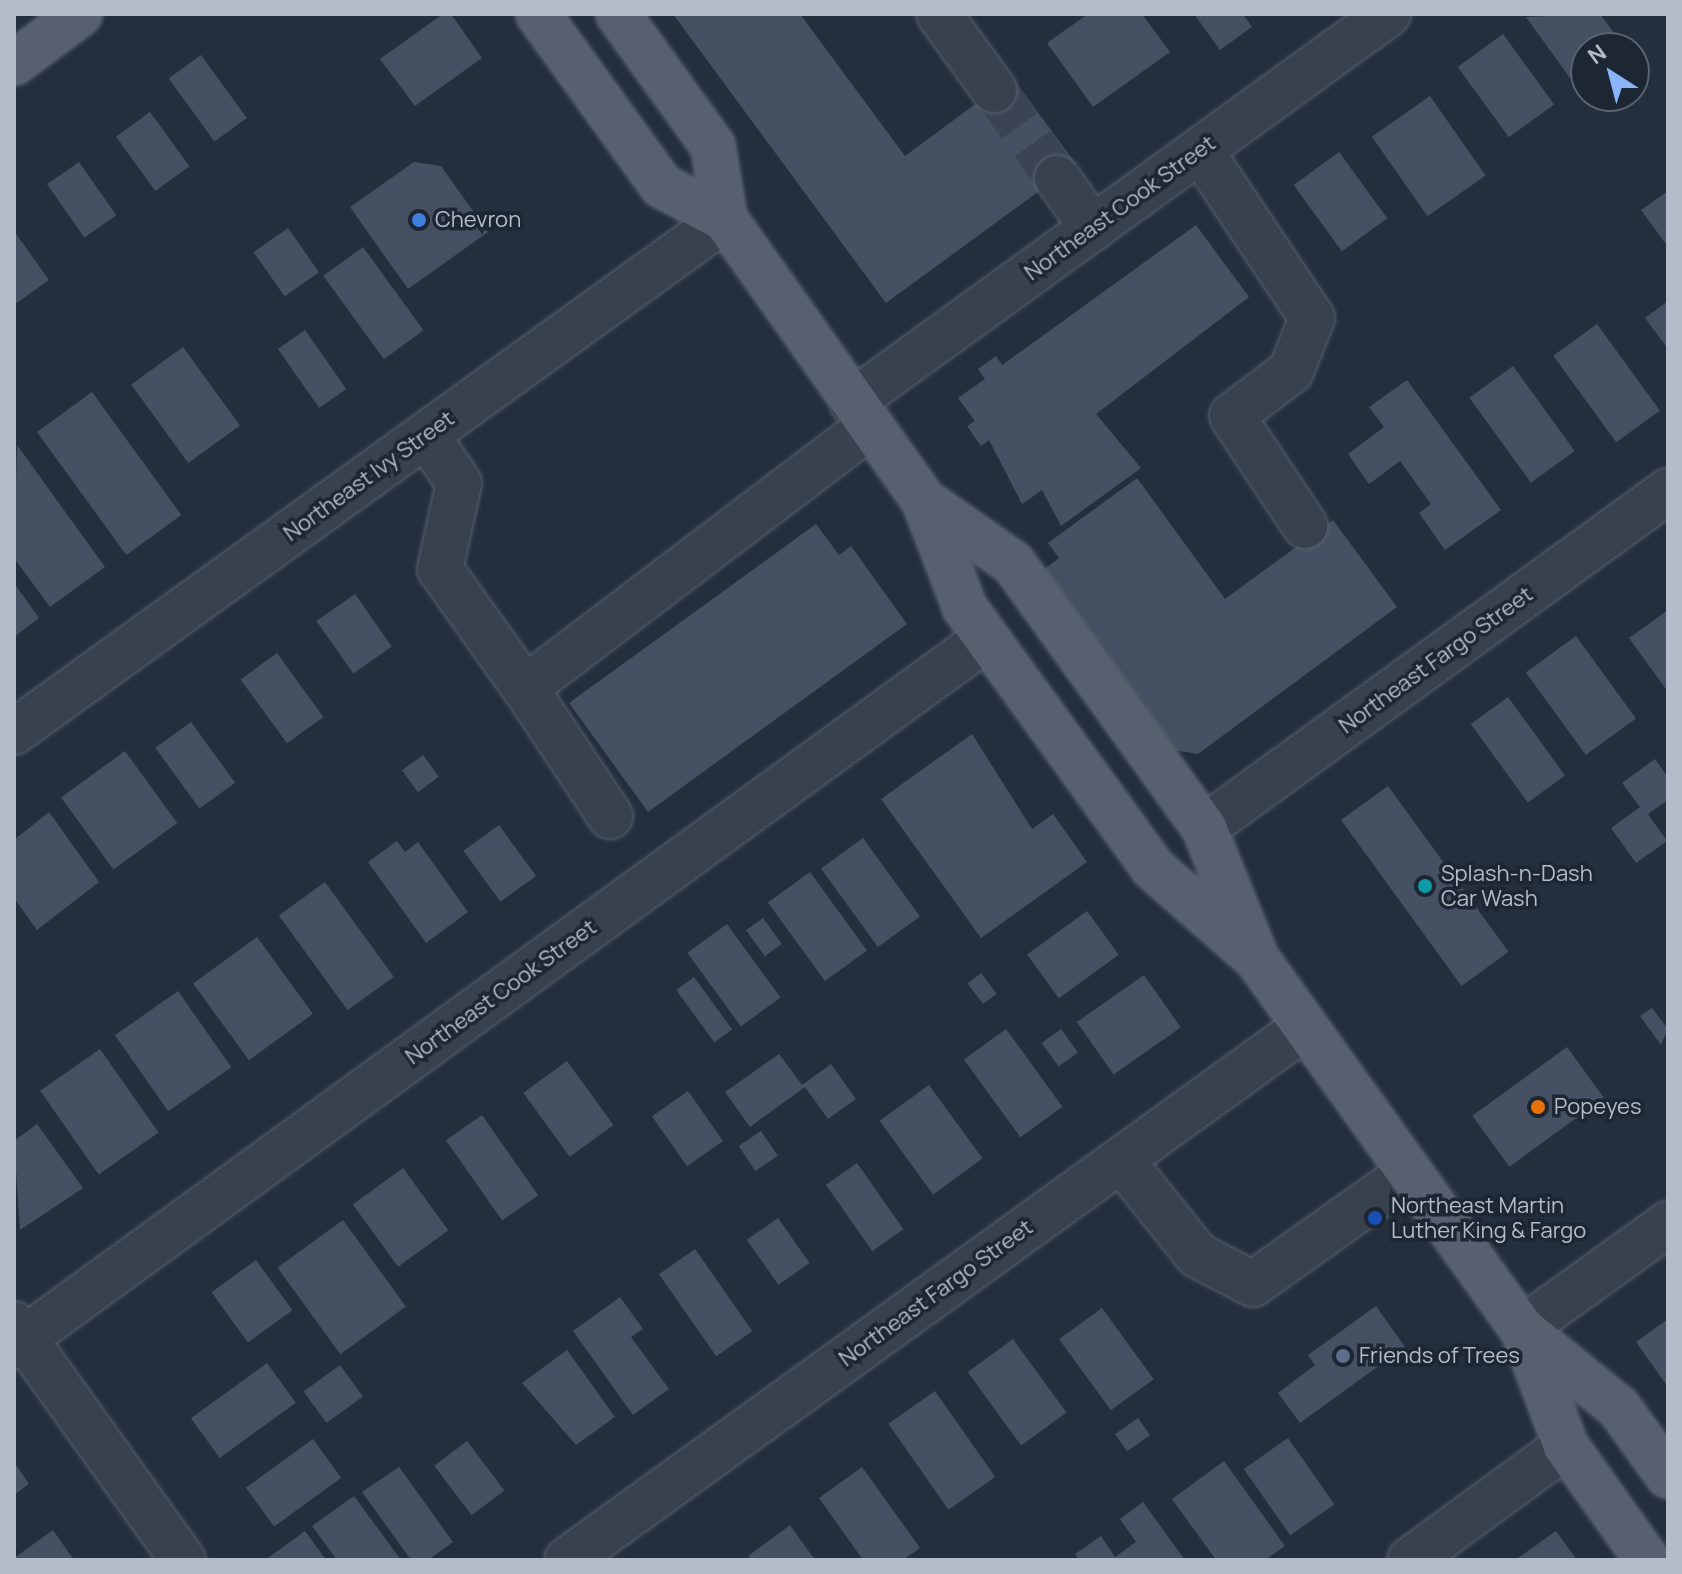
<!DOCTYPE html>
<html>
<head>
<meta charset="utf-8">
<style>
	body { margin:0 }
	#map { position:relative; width:1682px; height:1574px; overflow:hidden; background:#242f3e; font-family:Manrope,sans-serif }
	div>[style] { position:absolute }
	.building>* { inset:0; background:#455162; transform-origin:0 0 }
	.minor-tunnel>* { height:44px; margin-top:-22px; transform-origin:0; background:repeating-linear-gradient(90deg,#3a4453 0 44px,transparent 0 66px) }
	.roads { filter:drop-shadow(0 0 2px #565f6c) drop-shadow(0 0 2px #565f6c) }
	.minor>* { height:44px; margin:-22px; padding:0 22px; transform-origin:22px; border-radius:22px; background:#38414e }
	.major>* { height:44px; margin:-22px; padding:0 22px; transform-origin:22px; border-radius:22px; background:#56606e }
	.dots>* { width:22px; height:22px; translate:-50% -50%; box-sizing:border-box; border:4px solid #1d2633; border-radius:50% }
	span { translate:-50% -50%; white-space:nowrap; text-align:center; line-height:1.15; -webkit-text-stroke:7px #1d2633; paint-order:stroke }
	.street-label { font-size:22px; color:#b4bcc9 }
	.poi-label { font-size:22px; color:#b4bcc9 }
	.left { translate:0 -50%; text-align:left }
	.frame { position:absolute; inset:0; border:16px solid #b4bcc9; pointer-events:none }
	.north { position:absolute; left:1570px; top:32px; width:80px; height:80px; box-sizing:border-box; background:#1d2633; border:2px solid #59626f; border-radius:50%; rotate:324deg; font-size:22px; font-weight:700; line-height:32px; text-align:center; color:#b4bcc9 }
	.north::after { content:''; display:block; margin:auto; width:28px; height:36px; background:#8ab4f8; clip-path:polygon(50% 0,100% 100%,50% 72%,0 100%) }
</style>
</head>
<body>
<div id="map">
	<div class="building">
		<div style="clip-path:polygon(443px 14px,451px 14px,482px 58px,415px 106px,380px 59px)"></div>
		<div style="clip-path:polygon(673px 14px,800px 14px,905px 156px,1012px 77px,1076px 164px,886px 303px)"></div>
		<div style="clip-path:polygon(1088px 14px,1142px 14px,1170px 52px,1093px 107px,1047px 43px)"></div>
		<div style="clip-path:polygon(1194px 14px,1243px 14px,1252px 27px,1220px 50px)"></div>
		<div style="clip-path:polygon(1600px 14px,1625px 48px,1586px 48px,1586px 96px,1597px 96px,1588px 103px,1526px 17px)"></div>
		<div style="left:1503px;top:34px;width:87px;height:56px;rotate:54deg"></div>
		<div style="left:201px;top:55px;width:78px;height:40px;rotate:54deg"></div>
		<div style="left:1430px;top:96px;width:97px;height:71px;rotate:55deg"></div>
		<div style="left:150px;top:112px;width:67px;height:42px;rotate:54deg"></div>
		<div style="left:1339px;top:152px;width:82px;height:56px;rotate:54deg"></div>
		<div style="left:79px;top:162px;width:65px;height:39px;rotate:55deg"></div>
		<div style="clip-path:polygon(414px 162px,441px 166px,488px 232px,408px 289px,350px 207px)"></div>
		<div style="clip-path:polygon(1668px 191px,1668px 247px,1641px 210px)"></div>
		<div style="clip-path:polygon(1196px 225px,1249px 297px,1096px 414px,1141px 468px,1061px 526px,1042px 490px,1022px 504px,989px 440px,981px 446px,967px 426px,975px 421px,958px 398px,985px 379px,978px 369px,996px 356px,1002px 365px)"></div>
		<div style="left:288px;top:228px;width:54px;height:42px;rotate:55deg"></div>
		<div style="clip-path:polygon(14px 231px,49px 280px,14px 305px)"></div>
		<div style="left:363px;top:247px;width:103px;height:49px;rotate:54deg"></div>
		<div style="clip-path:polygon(1668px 301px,1668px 349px,1645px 318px)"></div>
		<div style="left:1597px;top:324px;width:107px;height:54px;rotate:54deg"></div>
		<div style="left:305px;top:330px;width:72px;height:33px;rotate:55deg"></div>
		<div style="left:183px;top:347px;width:97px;height:64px;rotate:54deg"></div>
		<div style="left:1513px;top:366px;width:105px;height:54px;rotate:54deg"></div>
		<div style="clip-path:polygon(1407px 380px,1501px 510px,1445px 550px,1419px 513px,1431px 504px,1400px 461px,1369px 484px,1348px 454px,1384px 427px,1369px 407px)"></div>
		<div style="left:92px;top:392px;width:152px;height:68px;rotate:54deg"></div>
		<div style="clip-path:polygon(17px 445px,105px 567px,50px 607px,14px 558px)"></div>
		<div style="clip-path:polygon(1137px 478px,1225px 599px,1333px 520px,1397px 607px,1198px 754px,1174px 750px,1042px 571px,1059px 558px,1048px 543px)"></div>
		<div style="clip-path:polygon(816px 524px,839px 555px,851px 546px,907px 624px,648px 812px,569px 703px)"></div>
		<div style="clip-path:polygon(14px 583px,39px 618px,14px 637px)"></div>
		<div style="left:355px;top:594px;width:64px;height:47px;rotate:55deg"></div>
		<div style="clip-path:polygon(1668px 610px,1668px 692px,1629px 638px)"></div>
		<div style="left:1576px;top:636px;width:102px;height:62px;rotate:54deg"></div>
		<div style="left:277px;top:653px;width:79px;height:45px;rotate:54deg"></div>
		<div style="left:1508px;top:697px;width:97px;height:46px;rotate:54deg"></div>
		<div style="left:191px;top:722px;width:75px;height:44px;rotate:54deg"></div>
		<div style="clip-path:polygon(972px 734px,1032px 829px,1053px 814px,1087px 862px,981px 938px,881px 799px)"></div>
		<div style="left:125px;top:751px;width:89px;height:79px;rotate:54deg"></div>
		<div style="left:423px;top:755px;width:27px;height:26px;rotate:54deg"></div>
		<div style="clip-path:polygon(1655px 759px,1668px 777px,1668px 800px,1648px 814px,1667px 841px,1636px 863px,1611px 828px,1640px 807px,1622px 783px)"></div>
		<div style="left:1388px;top:786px;width:205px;height:58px;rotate:54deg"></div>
		<div style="clip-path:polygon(49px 812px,99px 882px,37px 930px,14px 898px,14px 840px)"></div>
		<div style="left:499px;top:825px;width:63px;height:44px;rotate:54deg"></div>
		<div style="left:863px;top:838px;width:97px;height:52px;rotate:54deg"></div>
		<div style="clip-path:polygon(397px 841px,405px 852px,418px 842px,468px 912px,426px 943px,368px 862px)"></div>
		<div style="left:810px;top:872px;width:97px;height:52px;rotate:54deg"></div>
		<div style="left:325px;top:882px;width:117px;height:57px;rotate:54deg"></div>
		<div style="left:1087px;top:911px;width:54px;height:74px;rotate:54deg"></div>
		<div style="left:763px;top:918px;width:32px;height:21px;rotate:54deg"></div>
		<div style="left:727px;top:924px;width:91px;height:49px;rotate:54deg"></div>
		<div style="left:257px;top:937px;width:95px;height:79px;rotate:54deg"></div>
		<div style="left:981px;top:973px;width:26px;height:17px;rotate:53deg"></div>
		<div style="left:1144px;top:975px;width:64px;height:82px;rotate:55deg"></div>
		<div style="left:694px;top:977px;width:65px;height:22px;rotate:54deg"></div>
		<div style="left:178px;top:991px;width:93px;height:77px;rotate:55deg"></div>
		<div style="clip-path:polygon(1652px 1008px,1668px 1029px,1661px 1045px,1640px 1016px)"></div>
		<div style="left:1006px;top:1029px;width:96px;height:52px;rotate:54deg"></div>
		<div style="left:1061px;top:1029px;width:29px;height:24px;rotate:54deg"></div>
		<div style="left:1567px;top:1047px;width:63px;height:117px;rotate:54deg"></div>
		<div style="left:100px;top:1049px;width:102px;height:73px;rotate:55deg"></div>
		<div style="clip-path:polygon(779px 1054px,802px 1085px,831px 1064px,856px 1099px,828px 1119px,805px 1087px,750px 1127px,725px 1092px)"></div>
		<div style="left:567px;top:1061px;width:79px;height:54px;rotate:54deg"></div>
		<div style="left:929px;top:1085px;width:91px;height:61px;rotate:54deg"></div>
		<div style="left:688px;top:1091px;width:61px;height:44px;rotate:55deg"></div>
		<div style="left:482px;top:1115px;width:98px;height:44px;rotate:55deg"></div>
		<div style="clip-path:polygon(37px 1124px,83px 1188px,20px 1230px,14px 1141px)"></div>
		<div style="left:761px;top:1131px;width:30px;height:27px;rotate:56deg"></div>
		<div style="left:857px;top:1163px;width:81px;height:38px;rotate:55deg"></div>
		<div style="left:403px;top:1168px;width:77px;height:62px;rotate:54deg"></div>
		<div style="left:778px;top:1218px;width:55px;height:38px;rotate:55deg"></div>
		<div style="left:343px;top:1220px;width:107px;height:81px;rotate:54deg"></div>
		<div style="left:695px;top:1249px;width:100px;height:44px;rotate:55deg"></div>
		<div style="left:256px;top:1260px;width:62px;height:55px;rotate:54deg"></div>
		<div style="clip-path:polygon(620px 1297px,643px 1329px,631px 1337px,669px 1389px,633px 1415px,573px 1331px)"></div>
		<div style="clip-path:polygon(1376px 1306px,1405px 1347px,1300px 1423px,1278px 1393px,1315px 1365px,1308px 1355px)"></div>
		<div style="left:1102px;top:1308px;width:88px;height:53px;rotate:54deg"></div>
		<div style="clip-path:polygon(1668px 1319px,1668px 1387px,1636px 1342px)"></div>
		<div style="left:1013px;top:1339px;width:91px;height:56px;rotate:54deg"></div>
		<div style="clip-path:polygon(567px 1350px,615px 1417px,576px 1445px,522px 1383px)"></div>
		<div style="left:267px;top:1363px;width:49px;height:94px;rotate:54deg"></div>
		<div style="left:340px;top:1365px;width:39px;height:45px;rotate:54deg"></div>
		<div style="left:935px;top:1391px;width:105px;height:57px;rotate:55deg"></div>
		<div style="left:1138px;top:1418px;width:21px;height:28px;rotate:55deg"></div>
		<div style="left:1288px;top:1438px;width:81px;height:54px;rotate:55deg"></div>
		<div style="left:313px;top:1439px;width:48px;height:83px;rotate:54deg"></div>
		<div style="left:467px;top:1441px;width:62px;height:41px;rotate:53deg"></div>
		<div style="clip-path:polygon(1224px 1461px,1285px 1546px,1265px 1560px,1216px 1560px,1172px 1499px)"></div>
		<div style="clip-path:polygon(14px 1462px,29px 1484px,14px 1495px)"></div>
		<div style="clip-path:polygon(399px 1467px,453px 1542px,428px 1560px,411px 1560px,362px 1492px)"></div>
		<div style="clip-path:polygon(862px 1467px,920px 1548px,903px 1560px,863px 1560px,819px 1498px)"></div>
		<div style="clip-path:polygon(354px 1496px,401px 1560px,337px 1560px,312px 1526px)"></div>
		<div style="clip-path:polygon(1143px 1502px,1185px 1560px,1079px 1560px,1075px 1554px,1101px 1536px,1115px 1557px,1136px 1542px,1120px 1519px)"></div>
		<div style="clip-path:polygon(790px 1525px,815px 1560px,752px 1560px,748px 1556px)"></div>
		<div style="clip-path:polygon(53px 1530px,74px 1560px,14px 1560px,14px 1558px)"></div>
		<div style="clip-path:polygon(305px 1531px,326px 1560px,265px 1560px)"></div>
		<div style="clip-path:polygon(1556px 1531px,1577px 1560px,1515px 1560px)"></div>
	</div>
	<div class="minor-tunnel">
		<div style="left:994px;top:90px;width:108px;rotate:54.4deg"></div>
	</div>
	<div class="roads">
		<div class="minor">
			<div style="left:939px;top:14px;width:94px;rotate:54.1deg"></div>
			<div style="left:1200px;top:150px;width:202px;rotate:56.3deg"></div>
			<div style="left:1312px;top:318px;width:57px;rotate:111.6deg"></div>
			<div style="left:1291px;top:371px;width:74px;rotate:142.7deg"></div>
			<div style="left:1232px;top:416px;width:132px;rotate:56.4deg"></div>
			<div style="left:1057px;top:178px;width:62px;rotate:54.2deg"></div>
			<div style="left:852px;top:402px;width:662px;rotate:-35.9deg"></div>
			<div style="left:426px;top:435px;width:58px;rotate:55.5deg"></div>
			<div style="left:459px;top:483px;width:88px;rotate:102.5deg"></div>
			<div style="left:440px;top:569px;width:146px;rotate:54.5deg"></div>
			<div style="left:525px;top:688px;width:433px;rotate:-37.2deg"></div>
			<div style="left:525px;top:688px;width:154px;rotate:56.4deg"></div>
			<div style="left:14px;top:732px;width:877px;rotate:-35.81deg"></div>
			<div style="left:1204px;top:828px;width:573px;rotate:-35.99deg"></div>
			<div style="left:1121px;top:1160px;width:122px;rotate:51.3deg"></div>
			<div style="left:1197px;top:1255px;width:63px;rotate:27.4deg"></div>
			<div style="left:1253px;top:1284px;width:191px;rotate:-35.4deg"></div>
			<div style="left:14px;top:1324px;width:290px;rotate:54.4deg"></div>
			<div style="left:1522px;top:1329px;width:180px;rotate:-35.7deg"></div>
			<div style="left:14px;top:1346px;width:1203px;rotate:-36.04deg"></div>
			<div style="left:567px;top:1560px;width:910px;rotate:-35.84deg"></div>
			<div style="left:1410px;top:1560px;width:193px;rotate:-36.2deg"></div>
		</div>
		<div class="major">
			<div style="left:538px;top:14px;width:212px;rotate:54.2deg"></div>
			<div style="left:662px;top:186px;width:71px;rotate:27.6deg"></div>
			<div style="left:618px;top:14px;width:163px;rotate:54.3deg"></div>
			<div style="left:713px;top:146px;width:74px;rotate:80.7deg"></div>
			<div style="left:725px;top:219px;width:345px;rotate:54.8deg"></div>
			<div style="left:924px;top:501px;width:115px;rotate:69deg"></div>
			<div style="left:965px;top:608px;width:321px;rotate:54.1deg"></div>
			<div style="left:1153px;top:868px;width:138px;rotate:41.2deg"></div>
			<div style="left:1257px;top:959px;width:455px;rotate:54.4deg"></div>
			<div style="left:1522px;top:1329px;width:125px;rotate:39.2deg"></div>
			<div style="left:1619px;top:1408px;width:84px;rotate:54.2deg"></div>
			<div style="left:14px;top:63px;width:82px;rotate:-36.6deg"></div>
			<div style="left:924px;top:501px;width:108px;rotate:34.9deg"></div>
			<div style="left:1013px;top:563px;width:327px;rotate:54.2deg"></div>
			<div style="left:1204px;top:828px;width:134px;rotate:68deg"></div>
			<div style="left:1523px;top:1331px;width:123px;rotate:69.5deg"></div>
			<div style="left:1566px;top:1446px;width:140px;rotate:54.6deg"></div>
		</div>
	</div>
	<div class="dots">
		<div style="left:419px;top:220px;background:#3f7fe0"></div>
		<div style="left:1425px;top:886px;background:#0f9aa8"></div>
		<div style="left:1538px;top:1107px;background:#e8710a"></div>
		<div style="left:1375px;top:1218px;background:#1a4fb4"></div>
		<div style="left:1343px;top:1356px;background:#5c6f8a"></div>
	</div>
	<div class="street-label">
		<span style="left:1120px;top:208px;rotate:-36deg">Northeast Cook Street</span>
		<span style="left:369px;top:476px;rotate:-36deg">Northeast Ivy Street</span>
		<span style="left:1436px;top:660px;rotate:-36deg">Northeast Fargo Street</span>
		<span style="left:501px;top:992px;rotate:-36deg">Northeast Cook Street</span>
		<span style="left:936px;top:1293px;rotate:-36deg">Northeast Fargo Street</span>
	</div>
	<div class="poi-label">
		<span class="left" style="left:435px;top:220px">Chevron</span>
		<span class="left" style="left:1441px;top:886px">Splash-n-Dash<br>Car Wash</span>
		<span class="left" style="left:1554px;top:1107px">Popeyes</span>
		<span class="left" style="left:1391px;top:1218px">Northeast Martin<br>Luther King &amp; Fargo</span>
		<span class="left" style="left:1359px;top:1356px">Friends of Trees</span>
	</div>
	<div class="frame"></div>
	<div class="north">N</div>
</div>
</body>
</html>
